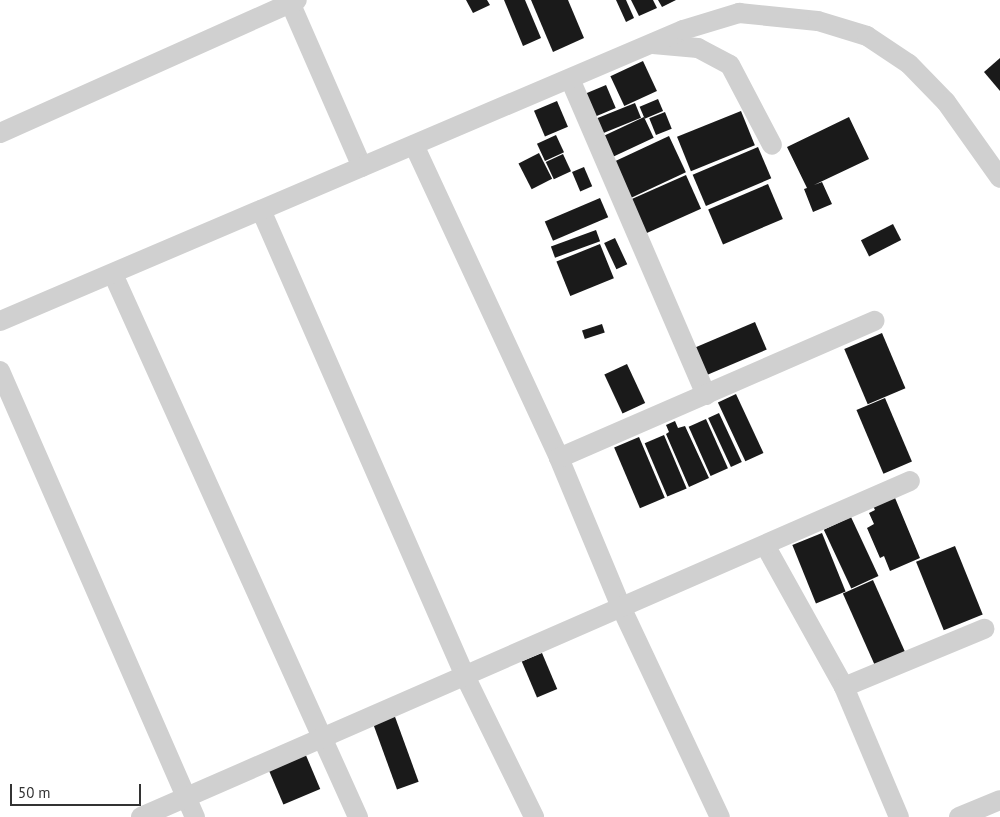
<!DOCTYPE html>
<html>
<head>
<meta charset="utf-8">
<style>
	body { margin:0 }
	#map { position:relative; width:1000px; height:817px; overflow:hidden; background:#fff; font-family:"PT Sans",sans-serif }
	div>[style] { position:absolute }
	.building>* { inset:0; background:#1a1a1a; transform-origin:0 0 }
	.minor>* { height:20px; margin:-10px; padding:0 10px; transform-origin:10px; border-radius:10px; background:#d0d0d0 }
	span { translate:-50% -50%; white-space:nowrap; text-align:center; line-height:1.15; -webkit-text-stroke:5px #fff; paint-order:stroke }
	.scale { position:absolute; left:10px; top:784px; width:131px; height:22px; box-sizing:border-box; border:2px solid #333; border-top:0; padding-left:6px; font-size:15px; line-height:18px; white-space:nowrap; color:#333; -webkit-text-stroke:4px #fff; paint-order:stroke }
</style>
</head>
<body>
<div id="map">
	<div class="building">
		<div style="clip-path:polygon(466px 0,487px 0,490px 5px,473px 13px)"></div>
		<div style="clip-path:polygon(504px 0,525px 0,541px 38px,523px 46px)"></div>
		<div style="clip-path:polygon(531px 0,568px 0,584px 38px,553px 52px)"></div>
		<div style="clip-path:polygon(616px 0,626px 0,634px 18px,626px 22px)"></div>
		<div style="clip-path:polygon(631px 0,653px 0,657px 8px,639px 16px)"></div>
		<div style="clip-path:polygon(658px 0,676px 0,662px 7px)"></div>
		<div style="clip-path:polygon(1000px 58px,1000px 91px,984px 72px)"></div>
		<div style="left:643px;top:61px;width:33px;height:36px;rotate:65deg"></div>
		<div style="left:606px;top:85px;width:25px;height:22px;rotate:67deg"></div>
		<div style="left:658px;top:99px;width:13px;height:20px;rotate:67deg"></div>
		<div style="left:557px;top:101px;width:28px;height:25px;rotate:67deg"></div>
		<div style="left:635px;top:103px;width:16px;height:43px;rotate:68deg"></div>
		<div style="left:741px;top:111px;width:37px;height:69px;rotate:68deg"></div>
		<div style="left:665px;top:112px;width:18px;height:17px;rotate:68deg"></div>
		<div style="left:644px;top:117px;width:23px;height:46px;rotate:65deg"></div>
		<div style="clip-path:polygon(849px 117px,869px 159px,814px 185px,822px 182px,832px 204px,813px 212px,804px 189px,807px 188px,787px 147px)"></div>
		<div style="left:556px;top:135px;width:19px;height:21px;rotate:65deg"></div>
		<div style="left:669px;top:136px;width:40px;height:62px;rotate:65deg"></div>
		<div style="left:758px;top:147px;width:34px;height:71px;rotate:67deg"></div>
		<div style="left:539px;top:153px;width:29px;height:23px;rotate:63deg"></div>
		<div style="left:563px;top:154px;width:19px;height:19px;rotate:65deg"></div>
		<div style="left:584px;top:167px;width:21px;height:13px;rotate:67deg"></div>
		<div style="left:686px;top:175px;width:37px;height:63px;rotate:66deg"></div>
		<div style="left:768px;top:184px;width:38px;height:65px;rotate:67deg"></div>
		<div style="left:600px;top:198px;width:21px;height:60px;rotate:67deg"></div>
		<div style="left:893px;top:224px;width:18px;height:36px;rotate:63deg"></div>
		<div style="left:596px;top:230px;width:12px;height:48px;rotate:70deg"></div>
		<div style="left:615px;top:238px;width:29px;height:12px;rotate:65deg"></div>
		<div style="left:600px;top:244px;width:37px;height:47px;rotate:68deg"></div>
		<div style="left:755px;top:322px;width:30px;height:65px;rotate:67deg"></div>
		<div style="left:602px;top:324px;width:9px;height:21px;rotate:72deg"></div>
		<div style="left:882px;top:333px;width:60px;height:41px;rotate:67deg"></div>
		<div style="left:627px;top:364px;width:43px;height:25px;rotate:65deg"></div>
		<div style="left:736px;top:394px;width:65px;height:20px;rotate:65deg"></div>
		<div style="left:885px;top:398px;width:69px;height:31px;rotate:67deg"></div>
		<div style="left:719px;top:413px;width:54px;height:12px;rotate:65deg"></div>
		<div style="left:706px;top:419px;width:54px;height:19px;rotate:66deg"></div>
		<div style="clip-path:polygon(675px 421px,678px 428px,685px 426px,709px 478px,689px 487px,666px 434px,669px 432px,666px 425px)"></div>
		<div style="left:664px;top:435px;width:58px;height:21px;rotate:67deg"></div>
		<div style="left:639px;top:437px;width:66px;height:27px;rotate:67deg"></div>
		<div style="clip-path:polygon(893px 493px,920px 558px,890px 571px,884px 556px,880px 558px,867px 528px,874px 524px,869px 513px,875px 510px,871px 502px)"></div>
		<div style="left:851px;top:517px;width:65px;height:30px;rotate:65deg"></div>
		<div style="left:822px;top:533px;width:63px;height:32px;rotate:68deg"></div>
		<div style="left:955px;top:546px;width:74px;height:42px;rotate:68deg"></div>
		<div style="left:873px;top:580px;width:80px;height:33px;rotate:66deg"></div>
		<div style="left:542px;top:653px;width:39px;height:22px;rotate:67deg"></div>
		<div style="left:394px;top:714px;width:72px;height:23px;rotate:70deg"></div>
		<div style="left:305px;top:753px;width:39px;height:40px;rotate:67deg"></div>
	</div>
	<div class="minor">
		<div style="left:289px;top:0;width:182px;rotate:66.4deg"></div>
		<div style="left:653px;top:44px;width:45px;rotate:5.1deg"></div>
		<div style="left:698px;top:48px;width:36px;rotate:28deg"></div>
		<div style="left:730px;top:65px;width:90px;rotate:62.3deg"></div>
		<div style="left:570px;top:79px;width:344px;rotate:66.7deg"></div>
		<div style="left:0;top:133px;width:325px;rotate:-24.1deg"></div>
		<div style="left:414px;top:145px;width:345px;rotate:65.1deg"></div>
		<div style="left:559px;top:458px;width:161px;rotate:67.4deg"></div>
		<div style="left:621px;top:607px;width:232px;rotate:64.8deg"></div>
		<div style="left:261px;top:210px;width:509px;rotate:66.36deg"></div>
		<div style="left:465px;top:676px;width:157px;rotate:63.9deg"></div>
		<div style="left:113px;top:274px;width:596px;rotate:65.72deg"></div>
		<div style="left:0;top:321px;width:742px;rotate:-23.08deg"></div>
		<div style="left:683px;top:30px;width:59px;rotate:-16.9deg"></div>
		<div style="left:739px;top:13px;width:79px;rotate:5.8deg"></div>
		<div style="left:818px;top:21px;width:51px;rotate:17deg"></div>
		<div style="left:867px;top:36px;width:50px;rotate:33.7deg"></div>
		<div style="left:909px;top:64px;width:53px;rotate:45.8deg"></div>
		<div style="left:946px;top:102px;width:93px;rotate:54.6deg"></div>
		<div style="left:0;top:371px;width:487px;rotate:66.4deg"></div>
		<div style="left:559px;top:458px;width:344px;rotate:-23.5deg"></div>
		<div style="left:765px;top:545px;width:162px;rotate:60.9deg"></div>
		<div style="left:844px;top:687px;width:141px;rotate:67.1deg"></div>
		<div style="left:844px;top:687px;width:152px;rotate:-22.5deg"></div>
		<div style="left:141px;top:817px;width:839px;rotate:-23.6deg"></div>
		<div style="left:959px;top:817px;width:44px;rotate:-22.5deg"></div>
	</div>
	<div class="scale">50 m</div>
</div>
</body>
</html>
